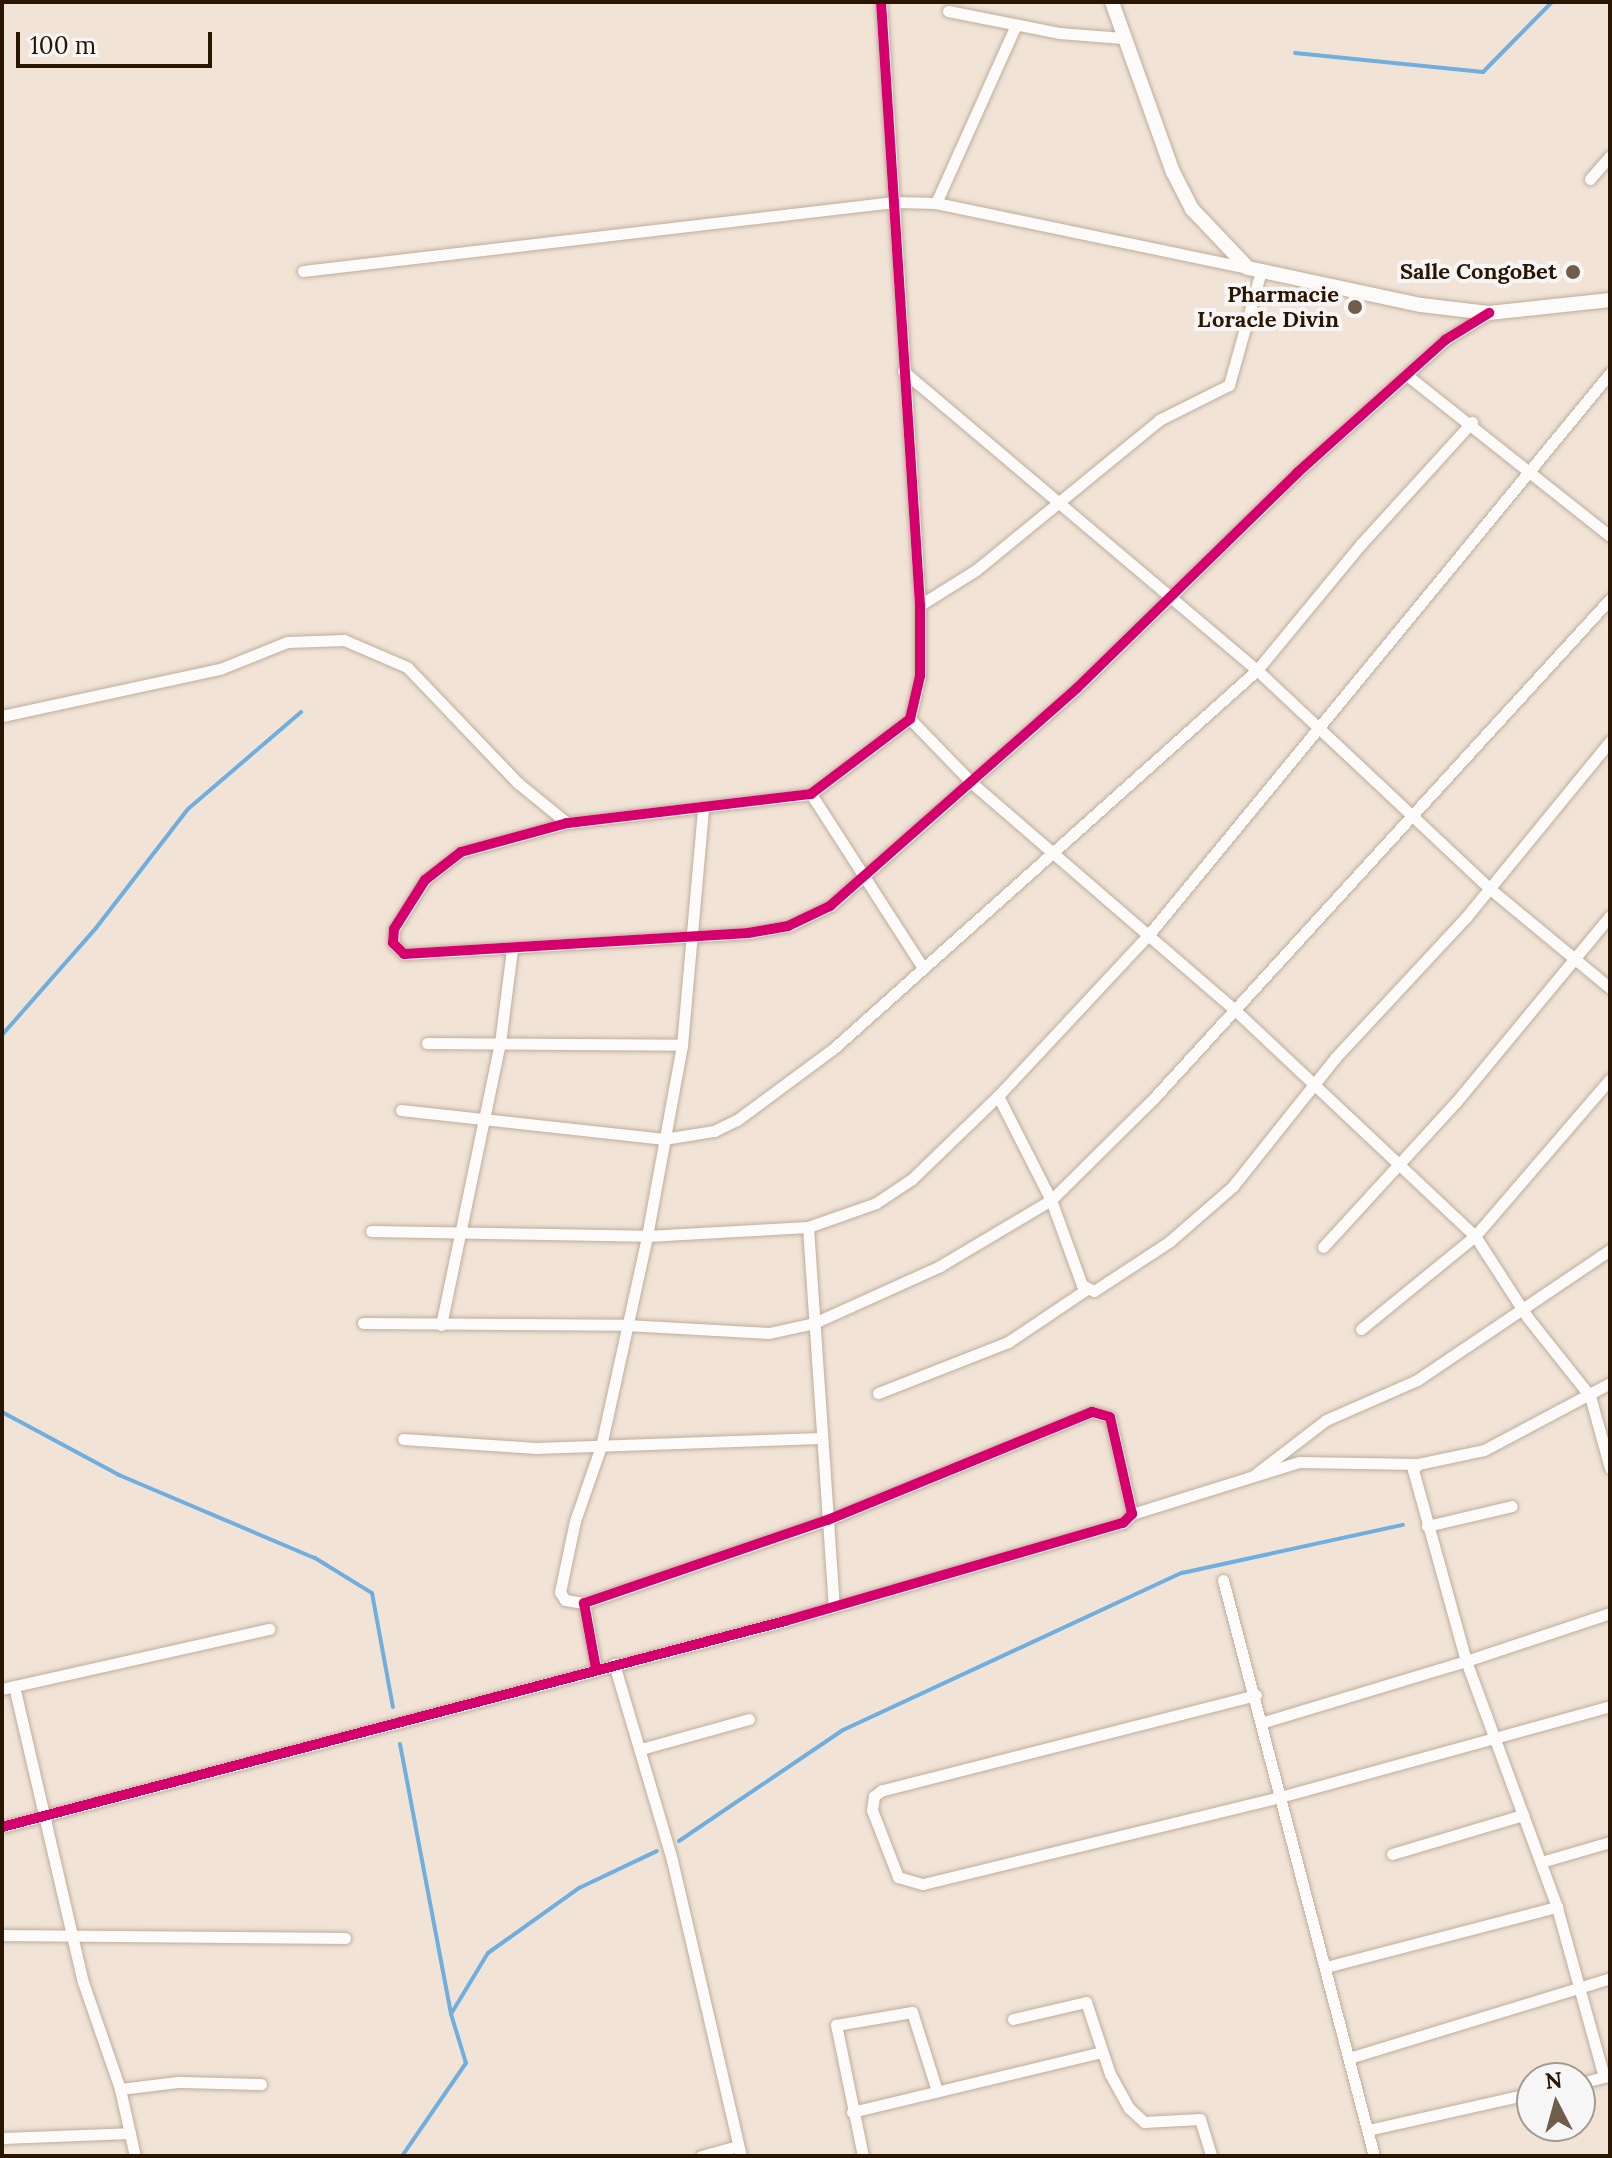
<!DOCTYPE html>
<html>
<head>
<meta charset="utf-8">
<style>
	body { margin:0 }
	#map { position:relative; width:1612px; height:2158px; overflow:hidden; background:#f1e4d7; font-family:Lora,serif }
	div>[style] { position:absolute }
	.stream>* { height:4px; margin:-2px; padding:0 2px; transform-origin:2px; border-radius:2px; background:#70aedf }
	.roads { filter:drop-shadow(0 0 2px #bead9c) drop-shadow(0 0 2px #bead9c) }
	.minor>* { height:11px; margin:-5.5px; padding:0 5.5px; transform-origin:5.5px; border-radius:5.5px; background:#fdfbf9 }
	.tertiary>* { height:14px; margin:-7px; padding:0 7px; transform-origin:7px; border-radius:7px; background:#fdfbf9 }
	.cycleway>* { height:10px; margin:-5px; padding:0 5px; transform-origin:5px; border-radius:5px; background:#d6006c }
	.dots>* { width:22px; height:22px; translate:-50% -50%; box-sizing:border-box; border:4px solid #f6f6f6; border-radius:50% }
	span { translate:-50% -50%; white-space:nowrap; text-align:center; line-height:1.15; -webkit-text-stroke:8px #f6f6f6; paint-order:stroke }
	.poi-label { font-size:22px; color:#2a1500; font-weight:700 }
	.right { translate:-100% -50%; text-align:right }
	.frame { position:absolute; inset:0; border:4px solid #2a1500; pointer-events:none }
	.north { position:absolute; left:1516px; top:2062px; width:80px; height:80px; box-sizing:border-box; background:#f6f6f6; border:2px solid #a49c94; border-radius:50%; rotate:354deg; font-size:22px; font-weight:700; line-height:32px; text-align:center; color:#2a1500 }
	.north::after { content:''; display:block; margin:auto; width:28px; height:36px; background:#705d4b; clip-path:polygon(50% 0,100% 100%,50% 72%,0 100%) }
	.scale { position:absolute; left:16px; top:32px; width:196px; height:36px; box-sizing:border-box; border:4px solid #2a1500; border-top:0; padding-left:10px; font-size:24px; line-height:28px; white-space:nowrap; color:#2a1500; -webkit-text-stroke:6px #f6f6f6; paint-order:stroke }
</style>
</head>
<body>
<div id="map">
	<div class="stream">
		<div style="left:1295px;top:53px;width:189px;rotate:5.8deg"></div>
		<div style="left:1483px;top:72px;width:98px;rotate:-45.4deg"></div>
		<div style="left:2px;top:1035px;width:142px;rotate:-48.7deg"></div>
		<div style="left:96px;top:928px;width:150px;rotate:-52.3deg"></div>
		<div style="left:188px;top:809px;width:149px;rotate:-40.6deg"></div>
		<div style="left:2px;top:1412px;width:133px;rotate:28.3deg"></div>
		<div style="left:119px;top:1475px;width:213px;rotate:23deg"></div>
		<div style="left:315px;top:1558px;width:67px;rotate:31.6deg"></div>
		<div style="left:372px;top:1593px;width:116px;rotate:79.6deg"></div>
		<div style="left:400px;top:1744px;width:275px;rotate:79.3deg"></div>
		<div style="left:451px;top:2014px;width:51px;rotate:73deg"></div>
		<div style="left:466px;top:2063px;width:113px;rotate:124.5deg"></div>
		<div style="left:679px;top:1841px;width:198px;rotate:-34.1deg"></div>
		<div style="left:843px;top:1730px;width:374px;rotate:-24.9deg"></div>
		<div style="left:1182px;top:1573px;width:226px;rotate:-12.3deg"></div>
		<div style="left:451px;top:2014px;width:71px;rotate:-58.8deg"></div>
		<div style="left:488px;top:1953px;width:112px;rotate:-35.5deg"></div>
		<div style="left:579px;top:1888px;width:86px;rotate:-25.4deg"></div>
	</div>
	<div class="roads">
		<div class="minor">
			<div style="left:881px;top:2px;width:604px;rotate:86.3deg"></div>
			<div style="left:920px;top:605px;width:71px;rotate:90deg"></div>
			<div style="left:920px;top:676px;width:44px;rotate:103.1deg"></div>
			<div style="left:910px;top:719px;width:124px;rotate:142.9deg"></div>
			<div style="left:811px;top:794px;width:246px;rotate:173.2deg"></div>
			<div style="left:567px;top:823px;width:110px;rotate:164.7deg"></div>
			<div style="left:461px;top:852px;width:46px;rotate:142.1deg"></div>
			<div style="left:425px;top:880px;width:58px;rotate:122.3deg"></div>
			<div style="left:394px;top:929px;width:14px;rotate:94deg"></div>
			<div style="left:393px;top:943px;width:16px;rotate:45deg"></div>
			<div style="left:404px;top:954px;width:345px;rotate:-3.5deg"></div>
			<div style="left:748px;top:933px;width:41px;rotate:-9.9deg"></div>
			<div style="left:788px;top:926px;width:47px;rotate:-25.5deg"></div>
			<div style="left:830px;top:906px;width:329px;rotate:-41.4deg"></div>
			<div style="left:1077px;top:688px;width:308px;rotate:-44.3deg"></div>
			<div style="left:1297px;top:473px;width:199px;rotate:-41.9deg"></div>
			<div style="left:1445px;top:340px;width:52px;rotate:-31.5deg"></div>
			<div style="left:948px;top:11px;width:113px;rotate:11.2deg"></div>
			<div style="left:1059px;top:33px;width:64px;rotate:4.5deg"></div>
			<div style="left:1590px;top:179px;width:30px;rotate:-49deg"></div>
			<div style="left:936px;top:203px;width:195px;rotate:-65.8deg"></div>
			<div style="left:303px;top:271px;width:595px;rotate:-6.66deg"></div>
			<div style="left:894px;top:202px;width:42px;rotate:1.4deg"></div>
			<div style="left:936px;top:203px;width:319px;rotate:11.8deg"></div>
			<div style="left:903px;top:371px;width:463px;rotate:40.2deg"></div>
			<div style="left:1257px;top:670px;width:318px;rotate:43.2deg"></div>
			<div style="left:1489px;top:888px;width:157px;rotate:39.6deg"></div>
			<div style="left:1408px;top:376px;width:258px;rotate:38.4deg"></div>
			<div style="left:920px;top:605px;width:66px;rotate:-32deg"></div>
			<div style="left:976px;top:570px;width:237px;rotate:-39.3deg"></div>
			<div style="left:1159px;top:420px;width:78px;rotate:-26.6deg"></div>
			<div style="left:1229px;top:385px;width:118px;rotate:-74.3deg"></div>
			<div style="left:2px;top:716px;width:223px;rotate:-12.2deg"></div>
			<div style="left:220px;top:669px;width:72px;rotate:-21.9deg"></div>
			<div style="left:287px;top:642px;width:57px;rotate:-2deg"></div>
			<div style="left:344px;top:640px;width:69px;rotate:23.2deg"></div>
			<div style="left:407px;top:667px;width:161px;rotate:46.3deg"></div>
			<div style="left:518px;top:783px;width:63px;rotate:39.2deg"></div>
			<div style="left:910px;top:719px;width:91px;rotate:45.9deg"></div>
			<div style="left:973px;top:784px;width:346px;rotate:40.8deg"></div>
			<div style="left:1235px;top:1010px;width:330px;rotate:43.3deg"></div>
			<div style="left:1475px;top:1236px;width:98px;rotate:57.1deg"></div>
			<div style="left:1528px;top:1318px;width:100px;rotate:51.5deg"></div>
			<div style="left:1590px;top:1396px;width:75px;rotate:74.5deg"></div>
			<div style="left:811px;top:794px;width:207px;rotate:57.2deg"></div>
			<div style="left:427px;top:1043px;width:255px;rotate:0.4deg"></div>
			<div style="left:682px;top:1045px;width:237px;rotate:-84.9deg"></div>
			<div style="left:998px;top:1096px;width:117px;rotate:63deg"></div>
			<div style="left:1051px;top:1200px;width:90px;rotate:70deg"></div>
			<div style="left:1082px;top:1285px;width:13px;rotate:27deg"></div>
			<div style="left:1094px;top:1291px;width:91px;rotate:-33.3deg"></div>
			<div style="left:1170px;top:1241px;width:84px;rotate:-41.1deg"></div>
			<div style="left:1233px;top:1186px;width:164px;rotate:-51.4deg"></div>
			<div style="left:1335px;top:1058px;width:194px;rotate:-47.1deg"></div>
			<div style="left:1467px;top:916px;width:226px;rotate:-50.7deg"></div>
			<div style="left:401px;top:1110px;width:265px;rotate:6.3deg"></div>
			<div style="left:664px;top:1139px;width:51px;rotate:-9.1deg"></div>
			<div style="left:714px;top:1131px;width:25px;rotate:-26deg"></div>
			<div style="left:737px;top:1120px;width:119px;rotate:-36.5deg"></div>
			<div style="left:833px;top:1049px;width:569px;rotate:-41.79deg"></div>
			<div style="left:1257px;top:670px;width:163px;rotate:-50.5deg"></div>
			<div style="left:1361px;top:544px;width:165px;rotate:-47.7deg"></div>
			<div style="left:808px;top:1227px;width:379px;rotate:86.1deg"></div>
			<div style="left:371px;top:1231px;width:276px;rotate:1deg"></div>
			<div style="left:647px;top:1236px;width:161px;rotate:-3.2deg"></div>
			<div style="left:808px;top:1227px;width:72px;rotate:-19.4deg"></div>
			<div style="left:876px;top:1203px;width:43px;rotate:-33.7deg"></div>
			<div style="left:912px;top:1179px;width:120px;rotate:-44deg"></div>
			<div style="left:998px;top:1096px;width:223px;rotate:-47deg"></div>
			<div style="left:1150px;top:933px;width:725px;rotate:-50.6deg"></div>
			<div style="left:1323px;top:1247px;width:197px;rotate:-47.5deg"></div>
			<div style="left:1456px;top:1102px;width:241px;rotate:-50.4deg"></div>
			<div style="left:363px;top:1323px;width:263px;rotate:0.4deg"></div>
			<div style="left:626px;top:1325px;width:143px;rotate:3.2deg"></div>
			<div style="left:769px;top:1333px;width:46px;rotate:-12.5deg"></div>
			<div style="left:814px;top:1323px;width:138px;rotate:-24.3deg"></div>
			<div style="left:940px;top:1266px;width:129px;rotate:-30.7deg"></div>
			<div style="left:1051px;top:1200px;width:145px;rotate:-44.7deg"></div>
			<div style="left:1154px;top:1098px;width:676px;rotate:-47.58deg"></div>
			<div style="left:441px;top:1325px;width:288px;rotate:-78.2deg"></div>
			<div style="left:500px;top:1043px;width:95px;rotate:-82.7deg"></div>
			<div style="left:1361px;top:1329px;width:147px;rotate:-39.2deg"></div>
			<div style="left:1475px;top:1236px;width:207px;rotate:-49.3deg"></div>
			<div style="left:878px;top:1393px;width:140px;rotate:-21.4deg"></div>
			<div style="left:1008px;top:1342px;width:95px;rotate:-33.9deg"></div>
			<div style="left:403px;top:1439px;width:133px;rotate:3.9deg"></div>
			<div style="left:536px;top:1448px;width:284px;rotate:-2deg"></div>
			<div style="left:1253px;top:1476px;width:92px;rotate:-37.5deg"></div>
			<div style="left:1326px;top:1420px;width:99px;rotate:-23.7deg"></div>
			<div style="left:1417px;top:1380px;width:233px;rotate:-34deg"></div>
			<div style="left:1132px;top:1514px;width:175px;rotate:-17.3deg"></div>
			<div style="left:1299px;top:1462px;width:119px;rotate:1deg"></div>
			<div style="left:1427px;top:1526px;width:87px;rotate:-13.2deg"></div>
			<div style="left:1223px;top:1580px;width:595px;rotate:75.31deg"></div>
			<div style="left:584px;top:1603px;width:19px;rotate:-171deg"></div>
			<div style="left:565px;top:1600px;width:9px;rotate:-122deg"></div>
			<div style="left:560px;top:1592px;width:73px;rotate:-78.1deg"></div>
			<div style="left:575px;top:1521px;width:79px;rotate:-70.9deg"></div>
			<div style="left:601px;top:1446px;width:215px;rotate:-77.6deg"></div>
			<div style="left:647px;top:1236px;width:194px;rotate:-79.6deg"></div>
			<div style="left:614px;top:1664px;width:204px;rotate:73.5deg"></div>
			<div style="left:672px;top:1860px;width:304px;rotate:76.9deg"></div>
			<div style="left:14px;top:1686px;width:304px;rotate:76.9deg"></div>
			<div style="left:83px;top:1982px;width:113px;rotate:70.9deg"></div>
			<div style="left:120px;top:2089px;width:69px;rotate:77.4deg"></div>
			<div style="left:2px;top:1689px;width:274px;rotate:-12.7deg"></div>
			<div style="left:1256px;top:1695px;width:386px;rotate:165.7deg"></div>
			<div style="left:882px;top:1790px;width:10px;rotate:143deg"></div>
			<div style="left:874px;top:1796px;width:14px;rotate:98deg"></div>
			<div style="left:872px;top:1810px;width:72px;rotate:68.8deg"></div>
			<div style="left:898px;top:1877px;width:26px;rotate:16deg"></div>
			<div style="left:923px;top:1884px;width:367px;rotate:-13.7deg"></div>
			<div style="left:1280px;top:1797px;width:342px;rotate:-15.4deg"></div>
			<div style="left:1264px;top:1722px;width:211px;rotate:-16.8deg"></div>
			<div style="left:1466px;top:1661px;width:198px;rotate:-105.5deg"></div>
			<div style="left:1413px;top:1470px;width:8px;rotate:-50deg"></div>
			<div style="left:1418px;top:1464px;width:67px;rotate:-12deg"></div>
			<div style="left:1484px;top:1450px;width:143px;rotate:-28deg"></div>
			<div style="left:641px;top:1749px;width:112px;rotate:-15.5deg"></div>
			<div style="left:2px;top:1827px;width:810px;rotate:-14.74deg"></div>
			<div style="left:785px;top:1621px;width:352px;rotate:-16.2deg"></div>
			<div style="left:1123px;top:1523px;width:13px;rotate:-45deg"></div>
			<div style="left:1132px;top:1514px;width:99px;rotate:-102.8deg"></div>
			<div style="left:1110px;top:1417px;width:19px;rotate:-164deg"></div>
			<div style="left:1092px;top:1412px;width:286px;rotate:157.8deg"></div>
			<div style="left:827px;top:1520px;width:257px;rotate:161.1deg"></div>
			<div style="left:584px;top:1603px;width:67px;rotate:79.7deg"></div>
			<div style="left:1392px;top:1854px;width:137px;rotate:-16.6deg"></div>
			<div style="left:1541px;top:1862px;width:72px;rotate:-16.2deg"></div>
			<div style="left:2px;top:1935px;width:343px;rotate:0.5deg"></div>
			<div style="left:1326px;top:1967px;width:239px;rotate:-14.6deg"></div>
			<div style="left:1013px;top:2019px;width:75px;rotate:-13.1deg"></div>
			<div style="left:1086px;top:2002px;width:76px;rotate:71.6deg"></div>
			<div style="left:1110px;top:2074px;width:39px;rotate:61deg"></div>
			<div style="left:1129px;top:2108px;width:21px;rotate:43deg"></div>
			<div style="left:1144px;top:2122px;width:56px;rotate:-3.1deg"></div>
			<div style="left:1200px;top:2119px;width:39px;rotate:73deg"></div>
			<div style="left:1349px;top:2058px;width:273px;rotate:-17deg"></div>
			<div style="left:1604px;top:2077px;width:176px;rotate:-105.5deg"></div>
			<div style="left:1557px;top:1907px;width:262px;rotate:-110.3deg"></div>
			<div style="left:1466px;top:1661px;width:152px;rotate:-18.4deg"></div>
			<div style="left:1580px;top:2083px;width:30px;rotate:-14deg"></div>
			<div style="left:120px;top:2089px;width:58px;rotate:-6.9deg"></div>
			<div style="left:178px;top:2082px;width:83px;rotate:1.4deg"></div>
			<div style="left:852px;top:2112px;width:257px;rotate:-13.5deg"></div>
			<div style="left:1368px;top:2130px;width:168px;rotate:-12.7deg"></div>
			<div style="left:2px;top:2138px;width:128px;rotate:-2.2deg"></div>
			<div style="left:701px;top:2156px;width:38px;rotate:-15deg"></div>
			<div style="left:863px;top:2156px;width:134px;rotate:-101.6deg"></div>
			<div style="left:836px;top:2025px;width:77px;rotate:-9.7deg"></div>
			<div style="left:912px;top:2012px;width:83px;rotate:72.4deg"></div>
		</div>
		<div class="tertiary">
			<div style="left:1112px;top:2px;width:181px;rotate:70.3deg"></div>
			<div style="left:1173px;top:172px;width:42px;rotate:62.8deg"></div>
			<div style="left:1192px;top:209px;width:81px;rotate:46.5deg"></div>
			<div style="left:1248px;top:268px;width:177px;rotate:12.1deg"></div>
			<div style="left:1421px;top:305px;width:68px;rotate:6.7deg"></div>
			<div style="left:1489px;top:313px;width:122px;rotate:-6.1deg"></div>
		</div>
	</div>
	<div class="cycleway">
		<div style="left:881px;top:2px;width:604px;rotate:86.3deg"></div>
		<div style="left:920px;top:605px;width:71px;rotate:90deg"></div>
		<div style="left:920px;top:676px;width:44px;rotate:103.1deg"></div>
		<div style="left:910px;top:719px;width:124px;rotate:142.9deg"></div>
		<div style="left:811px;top:794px;width:246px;rotate:173.2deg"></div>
		<div style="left:567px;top:823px;width:110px;rotate:164.7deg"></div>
		<div style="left:461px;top:852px;width:46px;rotate:142.1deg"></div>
		<div style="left:425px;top:880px;width:58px;rotate:122.3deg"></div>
		<div style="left:394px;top:929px;width:14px;rotate:94deg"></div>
		<div style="left:393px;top:943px;width:16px;rotate:45deg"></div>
		<div style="left:404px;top:954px;width:345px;rotate:-3.5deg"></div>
		<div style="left:748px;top:933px;width:41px;rotate:-9.9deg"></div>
		<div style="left:788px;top:926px;width:47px;rotate:-25.5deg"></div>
		<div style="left:830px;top:906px;width:329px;rotate:-41.4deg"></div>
		<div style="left:1077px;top:688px;width:308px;rotate:-44.3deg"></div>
		<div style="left:1297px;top:473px;width:199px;rotate:-41.9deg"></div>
		<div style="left:1445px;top:340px;width:52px;rotate:-31.5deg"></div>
		<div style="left:2px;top:1827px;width:810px;rotate:-14.74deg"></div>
		<div style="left:785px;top:1621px;width:352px;rotate:-16.2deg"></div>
		<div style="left:1123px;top:1523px;width:13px;rotate:-45deg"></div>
		<div style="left:1132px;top:1514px;width:99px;rotate:-102.8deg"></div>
		<div style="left:1110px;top:1417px;width:19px;rotate:-164deg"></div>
		<div style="left:1092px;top:1412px;width:286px;rotate:157.8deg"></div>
		<div style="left:827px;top:1520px;width:257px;rotate:161.1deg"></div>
		<div style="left:584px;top:1603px;width:67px;rotate:79.7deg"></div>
	</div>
	<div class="dots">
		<div style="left:1573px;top:272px;background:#705d4b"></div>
		<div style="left:1355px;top:307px;background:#705d4b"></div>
	</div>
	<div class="poi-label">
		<span class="right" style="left:1557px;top:272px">Salle CongoBet</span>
		<span class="right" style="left:1339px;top:307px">Pharmacie<br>L'oracle Divin</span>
	</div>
	<div class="frame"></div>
	<div class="north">N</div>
	<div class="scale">100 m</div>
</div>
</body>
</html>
